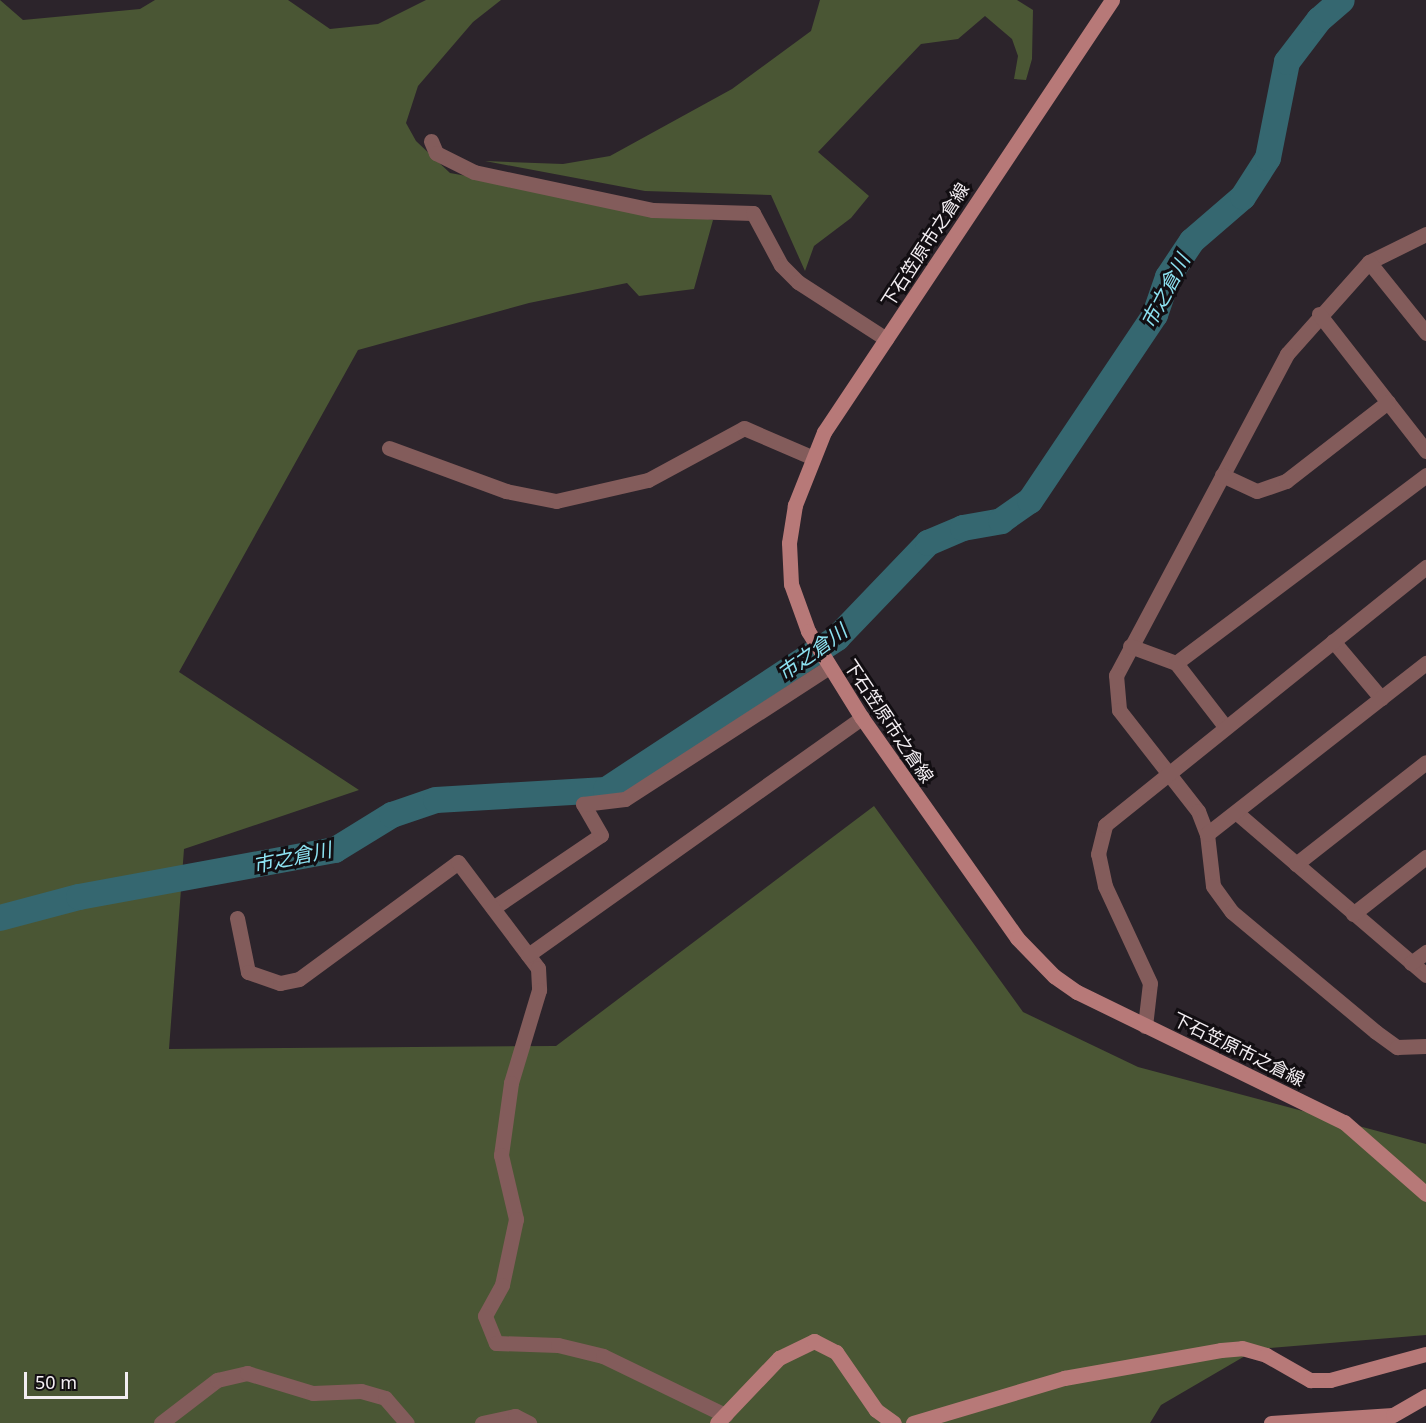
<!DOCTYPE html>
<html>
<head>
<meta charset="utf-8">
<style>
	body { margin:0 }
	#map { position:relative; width:1426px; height:1423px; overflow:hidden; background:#2c242b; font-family:"Noto Sans","Noto Sans JP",sans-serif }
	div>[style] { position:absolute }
	.forest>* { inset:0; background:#4a5634 }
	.river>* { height:26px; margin:-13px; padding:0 13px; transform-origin:13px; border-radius:13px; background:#356770 }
	.street>* { height:15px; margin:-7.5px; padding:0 7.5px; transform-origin:7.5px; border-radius:7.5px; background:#835c5b }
	.secondary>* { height:15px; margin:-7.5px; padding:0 7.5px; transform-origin:7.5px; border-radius:7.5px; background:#b77978 }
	span { translate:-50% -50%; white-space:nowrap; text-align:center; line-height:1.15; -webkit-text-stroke:6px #120e12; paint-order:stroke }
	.street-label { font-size:18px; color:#f3eef2 }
	.water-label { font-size:20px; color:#8de2f1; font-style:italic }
	.scale { position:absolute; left:24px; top:1372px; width:104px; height:27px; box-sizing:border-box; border:3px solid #f3eef2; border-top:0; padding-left:8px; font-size:18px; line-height:21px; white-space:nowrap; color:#f3eef2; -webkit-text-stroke:4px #120e12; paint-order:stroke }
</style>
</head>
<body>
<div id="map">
	<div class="forest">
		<div style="clip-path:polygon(0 0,23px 20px,140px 9px,155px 0,288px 0,330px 29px,378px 24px,426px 0,501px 0,473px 22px,418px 86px,406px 123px,416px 141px,450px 173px,713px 220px,694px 289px,639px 296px,627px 283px,529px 303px,358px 350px,179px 672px,359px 790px,184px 849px,169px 1049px,556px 1046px,874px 806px,1023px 1012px,1138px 1067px,1426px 1144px,1426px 1335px,1257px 1349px,1161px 1405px,1150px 1423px,0 1423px)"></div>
		<div style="clip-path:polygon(820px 0,1017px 0,1033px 10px,1032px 59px,1026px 80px,1014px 79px,1018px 56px,1012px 39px,985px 16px,958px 39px,921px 44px,818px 152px,869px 196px,851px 218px,814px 246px,805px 271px,771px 195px,645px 191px,485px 161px,563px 164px,610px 156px,732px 89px,811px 31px)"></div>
	</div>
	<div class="river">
		<div style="left:0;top:918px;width:82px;rotate:-14.9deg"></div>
		<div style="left:79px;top:897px;width:260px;rotate:-10.4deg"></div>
		<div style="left:335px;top:850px;width:67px;rotate:-31.6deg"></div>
		<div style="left:392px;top:815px;width:46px;rotate:-18.8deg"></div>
		<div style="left:436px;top:800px;width:170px;rotate:-3.4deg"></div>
		<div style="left:606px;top:790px;width:277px;rotate:-33.3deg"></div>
		<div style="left:837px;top:638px;width:132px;rotate:-46.2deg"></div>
		<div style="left:928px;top:543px;width:38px;rotate:-23deg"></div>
		<div style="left:963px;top:528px;width:39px;rotate:-10deg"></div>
		<div style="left:1001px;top:521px;width:35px;rotate:-35deg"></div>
		<div style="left:1030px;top:501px;width:224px;rotate:-56.1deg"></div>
		<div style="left:1155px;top:315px;width:40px;rotate:-71.1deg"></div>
		<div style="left:1168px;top:277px;width:43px;rotate:-56.3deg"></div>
		<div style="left:1192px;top:241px;width:67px;rotate:-40.8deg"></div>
		<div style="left:1243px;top:197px;width:46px;rotate:-57.3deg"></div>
		<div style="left:1268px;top:158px;width:98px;rotate:-78.8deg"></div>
		<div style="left:1287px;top:62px;width:53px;rotate:-52.7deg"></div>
		<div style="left:1319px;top:20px;width:30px;rotate:-41deg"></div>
	</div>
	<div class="street">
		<div style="left:431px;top:141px;width:13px;rotate:67deg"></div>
		<div style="left:436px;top:153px;width:42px;rotate:26.6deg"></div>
		<div style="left:474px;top:172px;width:183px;rotate:12deg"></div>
		<div style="left:653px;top:210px;width:100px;rotate:1.7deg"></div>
		<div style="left:753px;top:213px;width:59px;rotate:61.7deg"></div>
		<div style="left:781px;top:265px;width:24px;rotate:45deg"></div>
		<div style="left:798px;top:282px;width:105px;rotate:32.9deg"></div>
		<div style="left:1426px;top:234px;width:64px;rotate:153.8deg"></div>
		<div style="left:1369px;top:262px;width:123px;rotate:131.7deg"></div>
		<div style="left:1287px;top:354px;width:364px;rotate:118deg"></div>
		<div style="left:1116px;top:675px;width:35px;rotate:85deg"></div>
		<div style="left:1119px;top:710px;width:128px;rotate:52deg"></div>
		<div style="left:1198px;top:811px;width:25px;rotate:69deg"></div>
		<div style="left:1207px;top:834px;width:52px;rotate:83.4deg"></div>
		<div style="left:1213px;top:886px;width:32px;rotate:54deg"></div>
		<div style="left:1232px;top:912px;width:187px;rotate:39.8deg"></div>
		<div style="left:1376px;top:1032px;width:26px;rotate:36deg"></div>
		<div style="left:1397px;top:1047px;width:29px;rotate:-2deg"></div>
		<div style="left:1369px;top:262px;width:91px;rotate:51.2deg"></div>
		<div style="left:1319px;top:314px;width:174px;rotate:52deg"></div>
		<div style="left:389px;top:448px;width:125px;rotate:20.2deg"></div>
		<div style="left:506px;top:491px;width:51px;rotate:11.3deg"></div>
		<div style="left:556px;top:501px;width:94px;rotate:-12.9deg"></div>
		<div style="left:648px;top:480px;width:109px;rotate:-28.4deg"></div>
		<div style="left:744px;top:428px;width:73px;rotate:23.4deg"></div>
		<div style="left:1222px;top:475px;width:38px;rotate:25deg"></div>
		<div style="left:1257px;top:491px;width:31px;rotate:-19deg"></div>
		<div style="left:1286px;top:481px;width:129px;rotate:-37.8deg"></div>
		<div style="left:1333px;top:641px;width:75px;rotate:49.9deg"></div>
		<div style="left:1130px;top:646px;width:49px;rotate:20.3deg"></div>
		<div style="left:1176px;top:663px;width:78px;rotate:52.3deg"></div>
		<div style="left:1176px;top:663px;width:313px;rotate:-36.9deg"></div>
		<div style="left:1237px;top:813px;width:249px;rotate:40.6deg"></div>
		<div style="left:1207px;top:834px;width:278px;rotate:-38deg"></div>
		<div style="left:1296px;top:864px;width:165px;rotate:-38.1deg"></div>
		<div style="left:493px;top:908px;width:130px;rotate:-34.1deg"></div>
		<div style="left:601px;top:835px;width:36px;rotate:-120deg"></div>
		<div style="left:583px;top:804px;width:42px;rotate:-6.8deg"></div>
		<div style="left:625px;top:799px;width:243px;rotate:-32.9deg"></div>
		<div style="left:1353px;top:914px;width:93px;rotate:-38deg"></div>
		<div style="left:237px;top:918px;width:55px;rotate:78.5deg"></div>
		<div style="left:248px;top:972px;width:34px;rotate:19deg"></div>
		<div style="left:280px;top:983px;width:19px;rotate:-12deg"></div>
		<div style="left:299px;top:979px;width:197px;rotate:-36.3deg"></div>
		<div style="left:458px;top:862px;width:133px;rotate:53deg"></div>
		<div style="left:538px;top:968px;width:22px;rotate:87deg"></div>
		<div style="left:539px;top:990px;width:97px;rotate:106.8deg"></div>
		<div style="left:511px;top:1083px;width:73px;rotate:97.9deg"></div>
		<div style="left:501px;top:1155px;width:66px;rotate:76.8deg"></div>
		<div style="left:516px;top:1219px;width:67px;rotate:102deg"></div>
		<div style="left:502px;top:1285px;width:35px;rotate:119deg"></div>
		<div style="left:485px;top:1316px;width:29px;rotate:68deg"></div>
		<div style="left:496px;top:1343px;width:62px;rotate:1.8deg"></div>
		<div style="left:558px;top:1345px;width:46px;rotate:13.7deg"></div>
		<div style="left:603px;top:1356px;width:136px;rotate:25.8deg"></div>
		<div style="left:528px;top:955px;width:410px;rotate:-35.4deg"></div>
		<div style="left:1411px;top:963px;width:19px;rotate:-36deg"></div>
		<div style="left:1145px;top:1026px;width:43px;rotate:-83.4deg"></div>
		<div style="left:1150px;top:983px;width:107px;rotate:-114.9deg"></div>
		<div style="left:1105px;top:886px;width:33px;rotate:-102deg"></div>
		<div style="left:1098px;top:854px;width:30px;rotate:-76deg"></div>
		<div style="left:1105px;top:825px;width:412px;rotate:-38.8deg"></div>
		<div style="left:161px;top:1423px;width:71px;rotate:-37.5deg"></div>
		<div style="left:217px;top:1380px;width:31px;rotate:-13deg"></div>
		<div style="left:247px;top:1373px;width:69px;rotate:16.9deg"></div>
		<div style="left:313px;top:1393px;width:48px;rotate:-2.4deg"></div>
		<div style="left:361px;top:1391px;width:25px;rotate:16deg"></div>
		<div style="left:385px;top:1398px;width:33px;rotate:49deg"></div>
		<div style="left:482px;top:1423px;width:34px;rotate:-12deg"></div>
		<div style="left:515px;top:1416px;width:16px;rotate:27deg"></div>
	</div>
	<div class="secondary">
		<div style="left:1112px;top:0;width:519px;rotate:123.69deg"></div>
		<div style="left:824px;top:432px;width:79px;rotate:111.7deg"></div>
		<div style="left:795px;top:505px;width:38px;rotate:99deg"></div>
		<div style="left:789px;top:543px;width:41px;rotate:87.2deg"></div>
		<div style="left:791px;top:584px;width:50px;rotate:70.1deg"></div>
		<div style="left:808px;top:631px;width:102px;rotate:58.2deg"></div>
		<div style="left:862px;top:718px;width:269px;rotate:54.8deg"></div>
		<div style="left:1017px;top:938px;width:53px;rotate:45.8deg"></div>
		<div style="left:1054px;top:976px;width:28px;rotate:35deg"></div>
		<div style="left:1077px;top:992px;width:297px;rotate:26deg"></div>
		<div style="left:1344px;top:1122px;width:109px;rotate:41.3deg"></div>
		<div style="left:717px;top:1423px;width:90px;rotate:-46.4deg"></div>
		<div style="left:779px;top:1358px;width:39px;rotate:-26deg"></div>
		<div style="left:814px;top:1341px;width:25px;rotate:27deg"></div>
		<div style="left:836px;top:1352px;width:70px;rotate:55.4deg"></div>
		<div style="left:876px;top:1410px;width:22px;rotate:36deg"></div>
		<div style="left:913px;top:1423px;width:158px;rotate:-16.6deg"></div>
		<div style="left:1064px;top:1378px;width:159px;rotate:-10.1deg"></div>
		<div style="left:1221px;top:1350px;width:21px;rotate:-5deg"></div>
		<div style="left:1242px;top:1348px;width:25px;rotate:16deg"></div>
		<div style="left:1266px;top:1355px;width:51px;rotate:29.6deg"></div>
		<div style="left:1310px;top:1380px;width:20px"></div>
		<div style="left:1330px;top:1380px;width:99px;rotate:-15.2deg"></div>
		<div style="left:1271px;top:1423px;width:122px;rotate:-3.8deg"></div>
		<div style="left:1393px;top:1415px;width:38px;rotate:-30deg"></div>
	</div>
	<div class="street-label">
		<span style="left:925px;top:245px;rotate:-57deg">下石笠原市之倉線</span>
		<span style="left:889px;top:721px;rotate:56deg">下石笠原市之倉線</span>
		<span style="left:1239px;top:1049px;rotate:26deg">下石笠原市之倉線</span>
	</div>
	<div class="water-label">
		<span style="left:1165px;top:291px;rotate:-62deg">市之倉川</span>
		<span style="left:812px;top:652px;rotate:-36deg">市之倉川</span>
		<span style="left:292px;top:857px;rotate:-12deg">市之倉川</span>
	</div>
	<div class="scale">50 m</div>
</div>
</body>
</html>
